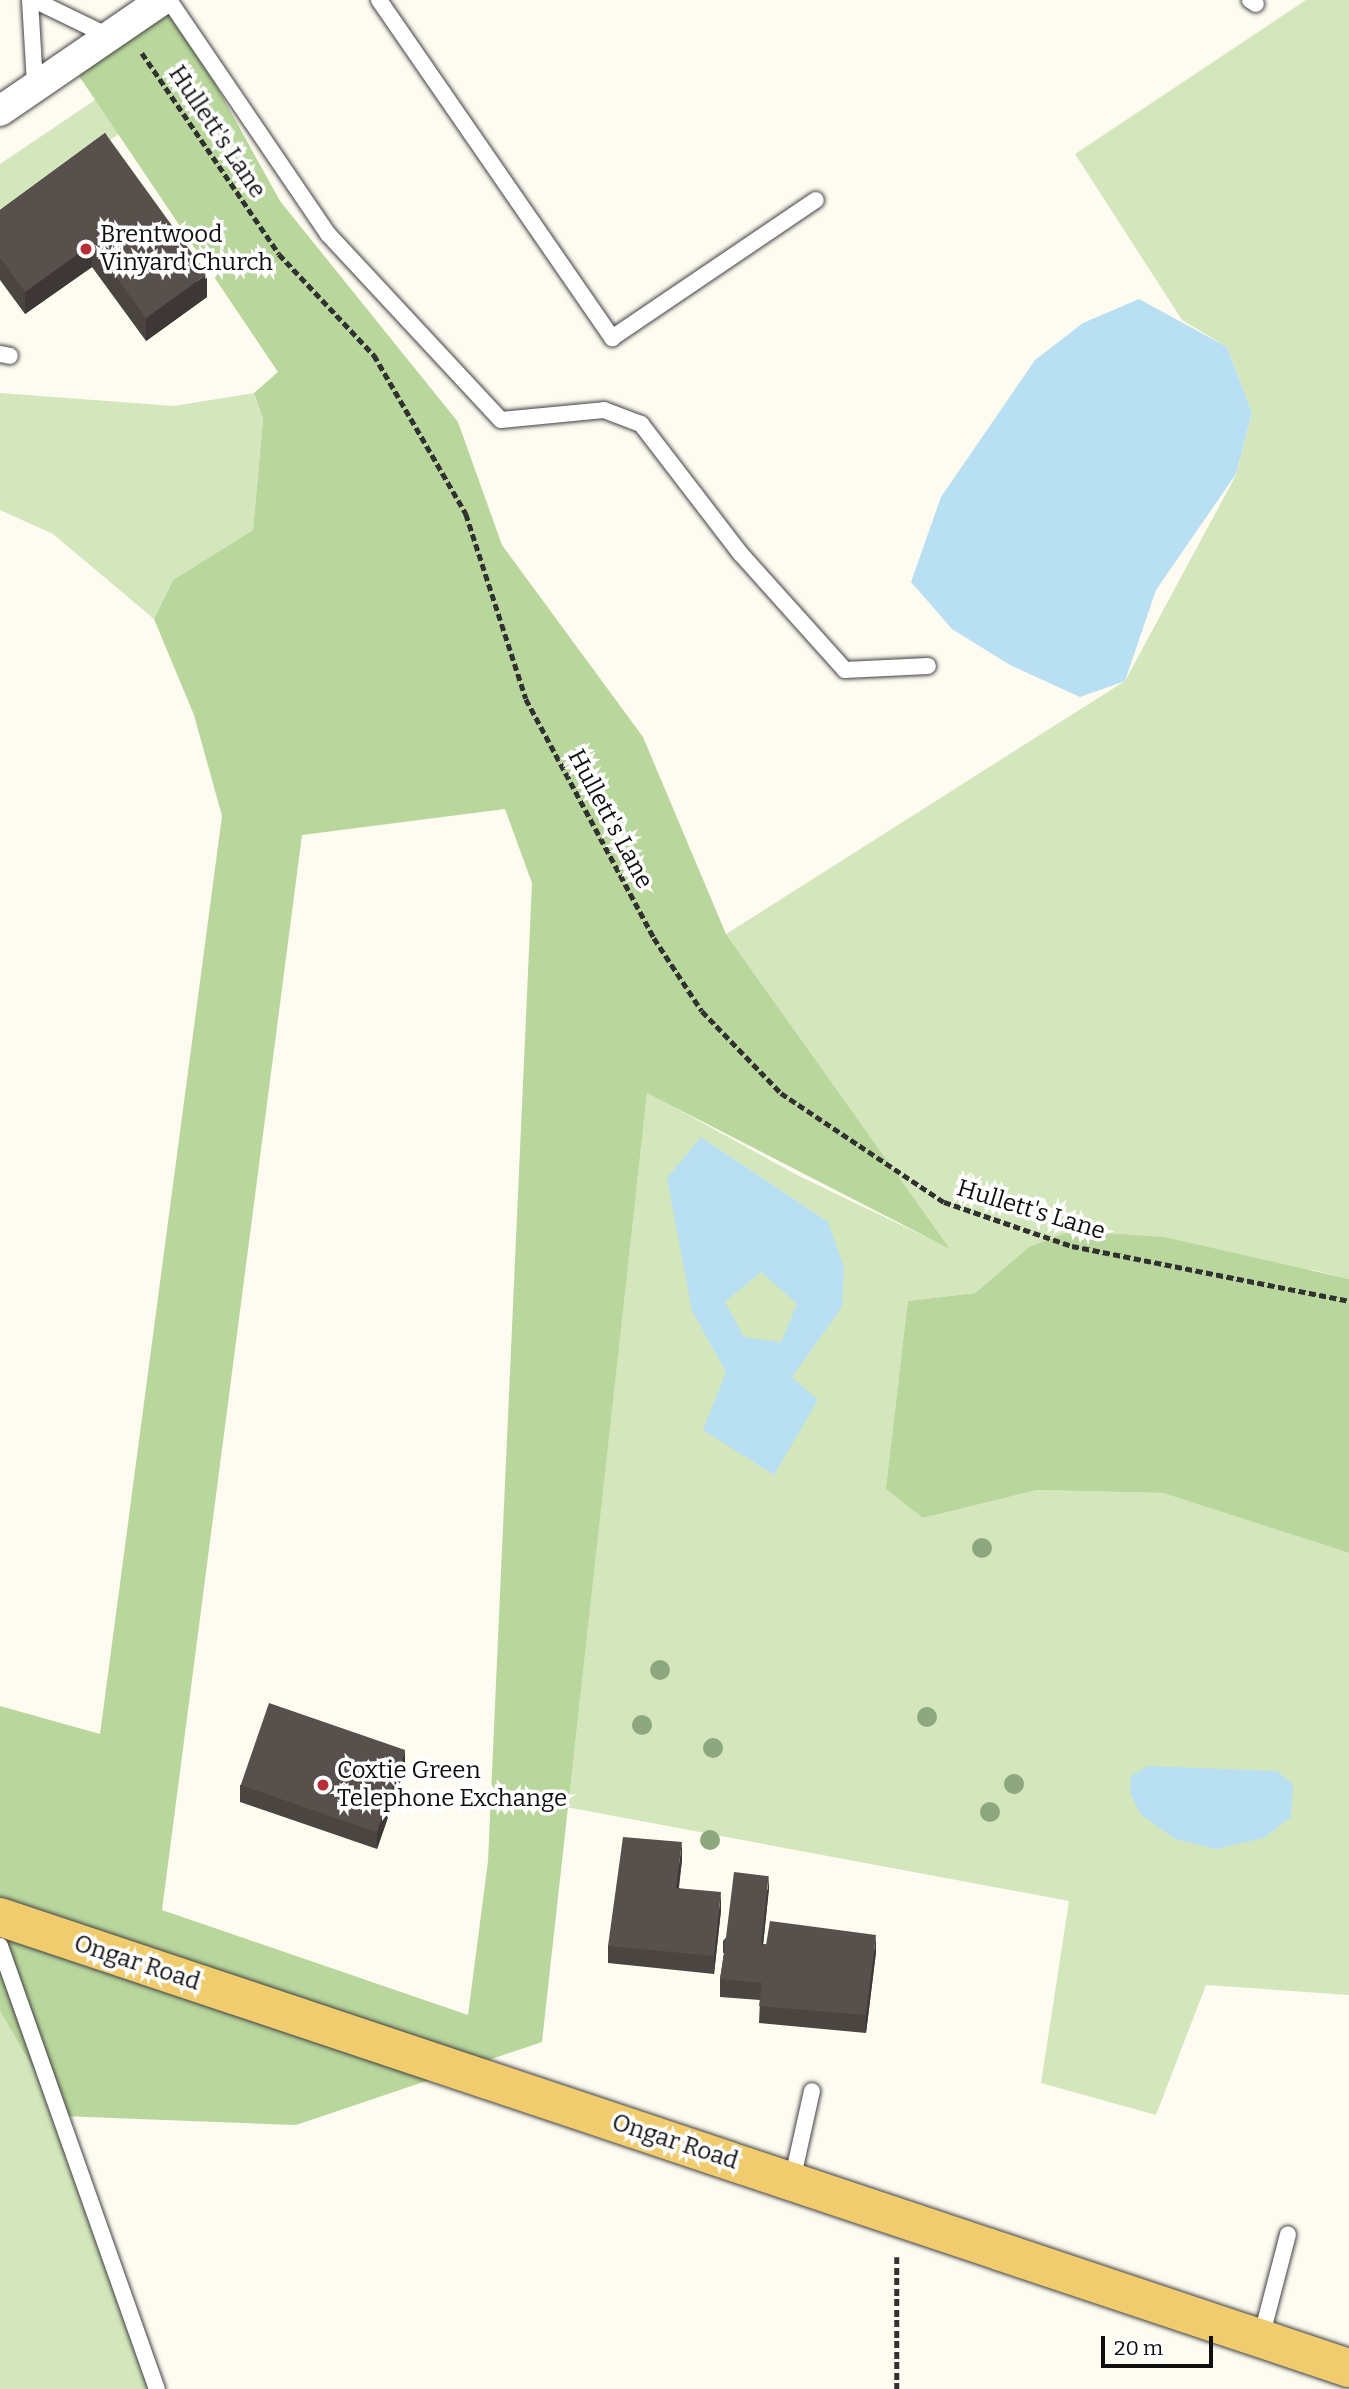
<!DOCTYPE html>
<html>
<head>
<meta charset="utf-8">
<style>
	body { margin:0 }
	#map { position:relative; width:1349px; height:2389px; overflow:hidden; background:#fefbf1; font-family:Bitter,serif }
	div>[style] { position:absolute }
	.green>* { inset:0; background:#d4e7bc }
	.forest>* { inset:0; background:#b9d79c }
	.water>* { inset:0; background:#b9dff3 }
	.path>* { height:4.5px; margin-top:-2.25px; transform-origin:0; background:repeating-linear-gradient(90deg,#313131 0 7px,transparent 0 10.5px) }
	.roads { filter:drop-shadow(0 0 2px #424242) drop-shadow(0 0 2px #424242) }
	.service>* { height:16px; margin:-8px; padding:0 8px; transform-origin:8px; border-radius:8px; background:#fff }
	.minor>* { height:30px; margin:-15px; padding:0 15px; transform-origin:15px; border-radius:15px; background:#fff }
	.primary>* { height:38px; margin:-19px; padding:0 19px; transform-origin:19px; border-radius:19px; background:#f1cc6f }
	.trees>* { width:20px; height:20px; margin:-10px; border-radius:50%; background:#8ea77f }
	.wall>* { inset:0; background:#4b4541 }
	.shaded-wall>* { inset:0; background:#3d3835 }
	.building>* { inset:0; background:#57504c; transform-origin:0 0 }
	.dots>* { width:19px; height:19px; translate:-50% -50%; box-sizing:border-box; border:4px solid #fff; border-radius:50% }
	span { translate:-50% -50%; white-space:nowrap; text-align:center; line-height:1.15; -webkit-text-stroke:7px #fff; paint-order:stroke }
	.street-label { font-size:24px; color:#0f0f0f }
	.poi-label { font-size:24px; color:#0f0f0f }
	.left { translate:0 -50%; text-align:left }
	.scale { position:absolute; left:1101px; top:2336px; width:112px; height:32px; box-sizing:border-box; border:4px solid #0f0f0f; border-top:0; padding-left:9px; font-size:21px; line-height:24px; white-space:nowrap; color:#0f0f0f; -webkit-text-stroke:5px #fff; paint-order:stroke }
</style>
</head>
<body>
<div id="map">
	<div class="green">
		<div style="clip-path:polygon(1306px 0,1349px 0,1349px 1279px,1313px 1270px,1029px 1247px,975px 1293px,909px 1301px,923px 1518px,1037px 1490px,1163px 1493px,1349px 1553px,1349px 1995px,1206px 1985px,1156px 2115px,1041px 2083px,1069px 1901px,566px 1807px,647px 1092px,797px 1175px,949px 1248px,726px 934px,1125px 681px,1236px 475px,1252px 413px,1227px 347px,1182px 320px,1075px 154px)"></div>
		<div style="clip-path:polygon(98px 98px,120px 133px,0 216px,0 164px)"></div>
		<div style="clip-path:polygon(0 393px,174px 406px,254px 393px,263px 419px,253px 530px,173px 580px,154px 619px,53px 534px,0 510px)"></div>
		<div style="clip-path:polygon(0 2011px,61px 2116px,159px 2389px,0 2389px)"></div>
	</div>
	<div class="forest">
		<div style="clip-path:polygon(evenodd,169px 0,280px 201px,458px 422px,502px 545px,643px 737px,726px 934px,950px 1249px,647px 1093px,542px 2042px,296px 2125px,61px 2116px,0 2011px,0 1706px,100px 1734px,222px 816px,194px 715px,154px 619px,173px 580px,253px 530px,263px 419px,254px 393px,278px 372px,69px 61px,169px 0,505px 809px,532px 883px,488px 1861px,468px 2015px,162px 1910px,302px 835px,505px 809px)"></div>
		<div style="clip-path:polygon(1072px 1231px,1164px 1237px,1349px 1279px,1349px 1553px,1163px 1493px,1037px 1490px,923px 1518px,886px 1489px,908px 1301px,975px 1293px,1029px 1247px)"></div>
	</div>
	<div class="water">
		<div style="clip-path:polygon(1139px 299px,1227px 347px,1252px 413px,1236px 474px,1156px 590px,1125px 681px,1080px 697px,1010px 665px,952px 629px,911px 582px,941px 497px,1035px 360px,1083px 323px)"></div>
		<div style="clip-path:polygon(evenodd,701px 1137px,828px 1222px,844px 1267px,842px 1307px,792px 1377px,818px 1400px,774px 1475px,703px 1430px,726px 1372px,692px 1311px,667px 1178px,701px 1137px,761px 1272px,797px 1304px,781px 1342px,744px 1337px,725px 1302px,761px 1272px)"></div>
		<div style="clip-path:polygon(1148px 1766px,1277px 1771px,1293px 1784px,1291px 1817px,1264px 1838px,1216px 1849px,1175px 1839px,1140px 1814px,1130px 1792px,1131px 1776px)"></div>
	</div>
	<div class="path">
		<div style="left:142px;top:53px;width:243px;rotate:55.7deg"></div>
		<div style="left:279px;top:254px;width:139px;rotate:46.8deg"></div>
		<div style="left:374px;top:355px;width:184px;rotate:59.9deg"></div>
		<div style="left:466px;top:514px;width:194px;rotate:72deg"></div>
		<div style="left:526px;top:699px;width:271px;rotate:61.8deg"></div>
		<div style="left:654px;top:938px;width:87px;rotate:56.7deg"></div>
		<div style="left:702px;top:1011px;width:114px;rotate:46.1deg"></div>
		<div style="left:781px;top:1093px;width:196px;rotate:33.8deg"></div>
		<div style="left:944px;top:1202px;width:135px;rotate:19deg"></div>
		<div style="left:1072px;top:1246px;width:282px;rotate:11.2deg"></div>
		<div style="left:897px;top:2257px;width:132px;rotate:90deg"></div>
	</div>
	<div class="roads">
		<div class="service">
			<div style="left:30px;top:0;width:83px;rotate:86.6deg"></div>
			<div style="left:34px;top:0;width:78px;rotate:25.9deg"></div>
			<div style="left:169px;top:0;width:283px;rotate:55.8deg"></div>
			<div style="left:328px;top:234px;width:254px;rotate:47.1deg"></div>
			<div style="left:501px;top:420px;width:103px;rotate:-5.5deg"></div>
			<div style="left:604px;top:410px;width:40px;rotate:21deg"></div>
			<div style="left:641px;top:424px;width:163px;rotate:52.5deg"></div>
			<div style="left:740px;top:553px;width:157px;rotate:48.1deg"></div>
			<div style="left:845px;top:670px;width:83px;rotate:-2.8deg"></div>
			<div style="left:379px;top:0;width:411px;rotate:55.4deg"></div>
			<div style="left:612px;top:338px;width:246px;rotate:-34.1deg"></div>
			<div style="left:1250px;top:0;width:7px;rotate:34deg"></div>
			<div style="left:0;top:354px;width:10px;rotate:11deg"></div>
			<div style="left:0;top:1946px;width:470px;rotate:70.5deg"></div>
			<div style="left:792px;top:2181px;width:92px;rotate:-77.5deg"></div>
			<div style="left:1261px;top:2338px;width:107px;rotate:-75.4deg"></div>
		</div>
		<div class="minor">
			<div style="left:0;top:111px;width:196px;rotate:-34.4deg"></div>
		</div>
		<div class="primary">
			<div style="left:0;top:1917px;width:1422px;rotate:18.49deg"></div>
		</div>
	</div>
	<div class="trees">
		<div style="left:982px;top:1548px"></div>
		<div style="left:660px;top:1670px"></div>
		<div style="left:927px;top:1717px"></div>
		<div style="left:642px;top:1725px"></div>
		<div style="left:713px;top:1748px"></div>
		<div style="left:1014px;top:1784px"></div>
		<div style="left:990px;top:1812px"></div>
		<div style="left:710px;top:1840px"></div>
	</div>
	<div class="wall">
		<div style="clip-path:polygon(105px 133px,207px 297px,146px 341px,92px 267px,25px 314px,0 280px,0 210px)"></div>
		<div style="clip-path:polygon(405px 1768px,377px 1849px,240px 1802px,240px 1785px)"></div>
		<div style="clip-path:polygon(682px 1860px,679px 1888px,721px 1910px,714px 1974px,608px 1963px,608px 1946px)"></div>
		<div style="clip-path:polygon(769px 1888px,763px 1944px,876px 1952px,866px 2033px,759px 2023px,760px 2000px,720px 1997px,720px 1979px,724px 1953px,723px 1953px,723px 1941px)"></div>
	</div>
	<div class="shaded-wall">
		<div style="clip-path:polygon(92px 244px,92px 267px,25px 314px,25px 292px)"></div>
		<div style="clip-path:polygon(207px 274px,207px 297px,146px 341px,146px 318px)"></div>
		<div style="clip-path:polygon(405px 1750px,405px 1768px,377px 1849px,377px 1832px)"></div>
		<div style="clip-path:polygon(682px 1842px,682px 1860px,676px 1905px,676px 1888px)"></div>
		<div style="clip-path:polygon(769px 1876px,769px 1888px,762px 1956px,762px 1944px)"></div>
		<div style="clip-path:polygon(721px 1892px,721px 1910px,714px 1974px,714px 1956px)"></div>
		<div style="clip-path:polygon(876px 1935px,876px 1952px,866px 2033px,866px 2015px)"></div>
	</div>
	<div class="building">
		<div style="clip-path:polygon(105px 133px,207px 274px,146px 318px,92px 244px,25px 292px,0 258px,0 210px)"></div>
		<div style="left:269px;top:1703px;width:144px;height:87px;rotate:19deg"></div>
		<div style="clip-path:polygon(623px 1837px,682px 1842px,676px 1888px,721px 1892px,714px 1956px,608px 1946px)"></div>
		<div style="left:734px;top:1872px;width:35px;height:70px;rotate:7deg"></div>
		<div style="clip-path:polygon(770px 1921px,876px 1935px,866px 2015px,759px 2006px,762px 1983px,720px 1979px,726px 1940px,766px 1945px)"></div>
	</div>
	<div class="dots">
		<div style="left:86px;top:249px;background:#b72e39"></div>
		<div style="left:323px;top:1785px;background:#b72e39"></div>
	</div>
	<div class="street-label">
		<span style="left:217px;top:132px;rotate:56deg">Hullett's Lane</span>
		<span style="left:610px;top:819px;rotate:62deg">Hullett's Lane</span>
		<span style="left:1031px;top:1210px;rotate:17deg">Hullett's Lane</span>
		<span style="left:137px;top:1963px;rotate:18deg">Ongar Road</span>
		<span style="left:675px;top:2142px;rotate:18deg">Ongar Road</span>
	</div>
	<div class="poi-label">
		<span class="left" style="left:100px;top:249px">Brentwood<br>Vinyard Church</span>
		<span class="left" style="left:337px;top:1785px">Coxtie Green<br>Telephone Exchange</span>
	</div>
	<div class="scale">20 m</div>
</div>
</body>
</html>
